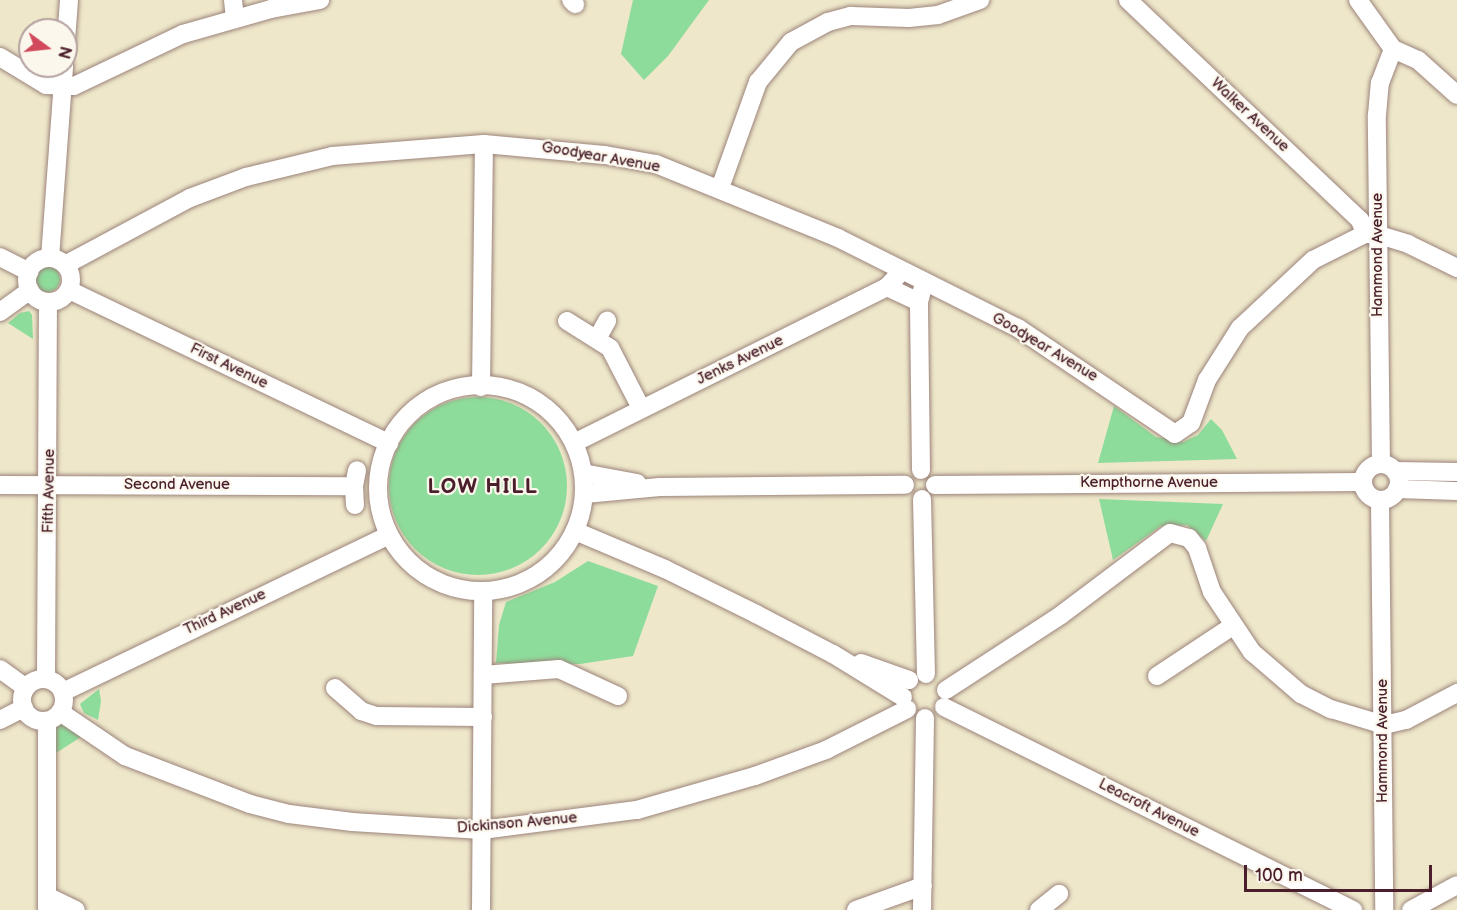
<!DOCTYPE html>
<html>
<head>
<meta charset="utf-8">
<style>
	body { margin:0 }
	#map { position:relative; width:1457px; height:910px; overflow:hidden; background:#eee7ca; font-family:"Balsamiq Sans",sans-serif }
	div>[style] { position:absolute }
	.green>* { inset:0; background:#8edc9b }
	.round { border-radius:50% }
	.roads { filter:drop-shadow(0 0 2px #9c837a) drop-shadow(0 0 2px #9c837a) }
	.minor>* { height:18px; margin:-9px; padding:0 9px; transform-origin:9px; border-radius:9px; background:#fff }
	.minor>.ring { margin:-9px; padding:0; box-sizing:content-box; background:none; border:18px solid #fff; border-radius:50% }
	span { translate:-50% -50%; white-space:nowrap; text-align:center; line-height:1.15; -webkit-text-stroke:4.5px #fbf7ec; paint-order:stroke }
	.street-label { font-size:15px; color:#4a1f2b }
	.district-label { font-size:21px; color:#4a1f2b; font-weight:700; letter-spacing:1.5px }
	.north { position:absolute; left:18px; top:18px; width:60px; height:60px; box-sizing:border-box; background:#fbf7ec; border:2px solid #b4a19f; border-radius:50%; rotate:105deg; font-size:16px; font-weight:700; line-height:24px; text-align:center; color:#4a1f2b }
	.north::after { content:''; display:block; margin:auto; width:21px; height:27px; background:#d1495b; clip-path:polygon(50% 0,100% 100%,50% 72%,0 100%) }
	.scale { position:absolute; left:1244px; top:865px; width:188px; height:27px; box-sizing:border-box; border:3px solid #4a1f2b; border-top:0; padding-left:8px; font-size:18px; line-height:21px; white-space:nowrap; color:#4a1f2b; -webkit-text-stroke:4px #fbf7ec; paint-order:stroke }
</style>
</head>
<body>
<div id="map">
	<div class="green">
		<div style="clip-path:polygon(633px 0,709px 0,668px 56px,644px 80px,621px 54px)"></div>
		<div class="round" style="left:34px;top:266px;width:26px;height:26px"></div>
		<div style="clip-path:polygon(29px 311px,32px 315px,33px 339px,8px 323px,20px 313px)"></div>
		<div class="round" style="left:389px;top:397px;width:178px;height:178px"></div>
		<div style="clip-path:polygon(1114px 406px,1156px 437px,1183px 442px,1198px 435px,1211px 419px,1222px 430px,1237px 459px,1098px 463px)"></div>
		<div style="clip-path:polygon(1099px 499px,1223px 504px,1206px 541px,1187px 525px,1161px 526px,1113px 560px)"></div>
		<div style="clip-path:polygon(588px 561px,658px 586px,633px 656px,580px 664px,496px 663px,499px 625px,506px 602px,555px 582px)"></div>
		<div style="clip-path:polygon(99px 689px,101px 701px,98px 720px,84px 713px,80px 704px)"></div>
		<div style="clip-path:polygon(61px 722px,84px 735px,56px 753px,55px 731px)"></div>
	</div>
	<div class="roads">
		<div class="minor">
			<div style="left:233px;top:0;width:19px;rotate:84deg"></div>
			<div style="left:571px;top:0;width:6px;rotate:45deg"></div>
			<div style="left:1128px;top:0;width:320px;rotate:43.5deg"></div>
			<div style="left:1360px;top:220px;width:15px;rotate:70deg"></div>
			<div style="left:1358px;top:0;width:60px;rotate:54.5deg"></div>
			<div style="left:1393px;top:49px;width:27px;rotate:24deg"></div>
			<div style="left:1418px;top:60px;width:52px;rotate:41.9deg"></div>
			<div style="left:66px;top:41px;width:41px;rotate:-85.8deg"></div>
			<div style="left:0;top:57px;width:54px;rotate:31.3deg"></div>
			<div style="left:46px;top:85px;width:28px;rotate:2deg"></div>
			<div style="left:74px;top:86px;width:121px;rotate:-25.5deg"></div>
			<div style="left:183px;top:34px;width:91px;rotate:-15.9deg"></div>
			<div style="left:271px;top:9px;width:50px;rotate:-10.4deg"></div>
			<div style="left:720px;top:188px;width:113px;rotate:-70.3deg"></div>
			<div style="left:758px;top:82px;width:52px;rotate:-50.5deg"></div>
			<div style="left:791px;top:42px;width:42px;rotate:-28.4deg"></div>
			<div style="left:828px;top:22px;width:24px;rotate:-15deg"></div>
			<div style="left:851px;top:16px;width:58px;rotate:2deg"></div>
			<div style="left:909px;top:18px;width:29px;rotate:-6deg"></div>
			<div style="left:938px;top:15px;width:45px;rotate:-19.7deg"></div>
			<div style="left:0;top:257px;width:33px;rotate:27deg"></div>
			<div style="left:50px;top:258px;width:193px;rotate:-85.8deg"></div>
			<div class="ring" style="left:27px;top:258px;width:26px;height:26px"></div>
			<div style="left:65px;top:265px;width:142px;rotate:-28.2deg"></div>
			<div style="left:190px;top:198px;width:60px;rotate:-20.6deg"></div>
			<div style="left:246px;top:177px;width:89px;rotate:-13.7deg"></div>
			<div style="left:332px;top:156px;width:152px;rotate:-4.5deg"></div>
			<div style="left:484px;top:144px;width:121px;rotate:5.2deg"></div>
			<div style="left:605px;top:155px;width:52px;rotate:10deg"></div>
			<div style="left:656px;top:164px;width:196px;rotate:22.1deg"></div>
			<div style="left:838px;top:238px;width:201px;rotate:26.6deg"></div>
			<div style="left:1018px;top:328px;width:189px;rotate:34deg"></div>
			<div style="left:1175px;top:434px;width:19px;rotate:-35deg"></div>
			<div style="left:1191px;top:423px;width:46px;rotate:-69.6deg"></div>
			<div style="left:1207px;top:380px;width:62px;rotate:-57.6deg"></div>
			<div style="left:1240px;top:328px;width:100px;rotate:-43deg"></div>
			<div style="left:1313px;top:260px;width:58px;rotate:-26.6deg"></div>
			<div style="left:1365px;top:234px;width:11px"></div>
			<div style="left:1376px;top:234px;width:34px;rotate:17deg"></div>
			<div style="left:1408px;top:244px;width:55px;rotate:26.1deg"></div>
			<div style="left:887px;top:287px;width:35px;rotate:25deg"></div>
			<div style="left:69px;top:290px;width:355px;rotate:25.6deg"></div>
			<div style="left:0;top:312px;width:37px;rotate:-36deg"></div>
			<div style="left:567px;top:321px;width:51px;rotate:32.1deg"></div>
			<div style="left:610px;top:348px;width:68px;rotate:62.7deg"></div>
			<div style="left:597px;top:339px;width:21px;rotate:-61deg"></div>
			<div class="ring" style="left:378px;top:385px;width:188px;height:188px"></div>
			<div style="left:481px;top:387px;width:243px;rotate:-89.3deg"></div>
			<div style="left:574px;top:443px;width:350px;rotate:-26.5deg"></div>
			<div style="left:887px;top:287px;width:21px;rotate:-47deg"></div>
			<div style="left:1381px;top:464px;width:349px;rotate:-90.7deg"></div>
			<div style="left:1377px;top:115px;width:32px;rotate:-85deg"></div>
			<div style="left:1380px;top:83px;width:36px;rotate:-69deg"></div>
			<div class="ring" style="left:1363px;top:464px;width:18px;height:18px"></div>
			<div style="left:921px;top:470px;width:168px;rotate:-90.7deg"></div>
			<div style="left:919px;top:302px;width:20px;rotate:-75deg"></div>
			<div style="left:1395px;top:471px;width:62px;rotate:0.9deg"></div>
			<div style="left:583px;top:473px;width:55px;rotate:10.5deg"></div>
			<div style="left:0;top:485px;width:354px;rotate:0.2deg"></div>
			<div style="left:354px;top:486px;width:16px;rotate:-79deg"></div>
			<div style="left:935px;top:485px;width:428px;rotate:-0.4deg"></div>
			<div style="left:354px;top:486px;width:19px;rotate:87deg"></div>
			<div style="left:1397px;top:489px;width:60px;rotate:1.9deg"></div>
			<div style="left:585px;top:494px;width:75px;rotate:-5.3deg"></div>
			<div style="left:660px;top:487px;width:245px;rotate:-0.5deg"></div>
			<div style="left:922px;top:499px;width:175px;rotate:88.7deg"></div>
			<div style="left:1380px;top:500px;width:410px;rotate:89.4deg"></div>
			<div style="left:575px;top:531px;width:98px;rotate:22.9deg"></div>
			<div style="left:665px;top:569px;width:102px;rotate:26.3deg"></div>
			<div style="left:756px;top:614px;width:87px;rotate:27.5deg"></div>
			<div style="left:833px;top:654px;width:82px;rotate:31.6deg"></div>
			<div style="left:861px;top:663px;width:51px;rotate:19.5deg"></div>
			<div style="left:0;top:669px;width:32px;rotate:36deg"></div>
			<div style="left:483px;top:675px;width:76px;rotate:-4.5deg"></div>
			<div style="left:559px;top:669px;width:65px;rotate:24.6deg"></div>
			<div style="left:1157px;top:676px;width:92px;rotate:-33.5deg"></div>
			<div style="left:46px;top:679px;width:377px;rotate:-89.7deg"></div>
			<div class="ring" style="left:22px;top:679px;width:24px;height:24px"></div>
			<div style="left:335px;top:688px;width:35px;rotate:41deg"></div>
			<div style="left:361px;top:711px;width:16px;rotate:18deg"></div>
			<div style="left:376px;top:716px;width:107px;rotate:0.5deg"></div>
			<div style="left:946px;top:690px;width:137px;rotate:-33.1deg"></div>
			<div style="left:1061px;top:615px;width:136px;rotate:-37deg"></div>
			<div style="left:1170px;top:533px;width:20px;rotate:15deg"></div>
			<div style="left:1189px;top:538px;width:13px;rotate:51deg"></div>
			<div style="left:1197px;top:548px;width:46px;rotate:71.2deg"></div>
			<div style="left:1212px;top:592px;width:72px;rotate:56.3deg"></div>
			<div style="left:1252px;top:652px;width:65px;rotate:40.6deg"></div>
			<div style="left:1301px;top:694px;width:34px;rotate:27deg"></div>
			<div style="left:1331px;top:709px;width:55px;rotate:16.8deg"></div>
			<div style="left:1384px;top:725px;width:23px;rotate:-13deg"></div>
			<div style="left:1406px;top:720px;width:58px;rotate:-27.9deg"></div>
			<div style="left:63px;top:692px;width:362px;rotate:-25.7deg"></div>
			<div style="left:944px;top:707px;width:457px;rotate:26.4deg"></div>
			<div style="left:60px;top:712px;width:78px;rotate:34.1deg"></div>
			<div style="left:125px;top:756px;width:134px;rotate:21deg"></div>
			<div style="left:250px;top:804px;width:40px;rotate:14.4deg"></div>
			<div style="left:289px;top:814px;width:64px;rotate:7.2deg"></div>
			<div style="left:352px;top:822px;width:130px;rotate:3.5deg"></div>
			<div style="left:482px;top:830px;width:156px;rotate:-7.4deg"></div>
			<div style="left:637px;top:810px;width:123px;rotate:-16.1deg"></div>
			<div style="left:755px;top:776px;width:76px;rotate:-20.1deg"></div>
			<div style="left:826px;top:750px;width:91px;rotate:-26.8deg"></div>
			<div style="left:0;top:720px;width:27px;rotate:-27deg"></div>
			<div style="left:47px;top:721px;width:189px;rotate:90deg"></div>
			<div style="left:47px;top:896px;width:32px;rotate:26deg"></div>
			<div style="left:481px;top:910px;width:319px;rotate:-89.6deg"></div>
			<div style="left:856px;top:910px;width:71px;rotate:-19.7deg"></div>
			<div style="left:922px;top:910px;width:192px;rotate:-89.1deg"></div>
			<div style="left:1039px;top:910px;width:26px;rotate:-39deg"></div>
			<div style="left:1411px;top:910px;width:52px;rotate:-28.5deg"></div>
		</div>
	</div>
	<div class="street-label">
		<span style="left:1250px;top:115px;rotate:43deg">Walker Avenue</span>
		<span style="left:601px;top:157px;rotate:10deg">Goodyear Avenue</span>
		<span style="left:1378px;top:255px;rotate:-90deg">Hammond Avenue</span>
		<span style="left:1045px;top:347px;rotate:31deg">Goodyear Avenue</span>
		<span style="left:740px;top:360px;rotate:-26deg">Jenks Avenue</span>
		<span style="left:229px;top:366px;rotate:26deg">First Avenue</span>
		<span style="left:1149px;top:483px">Kempthorne Avenue</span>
		<span style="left:177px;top:485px">Second Avenue</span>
		<span style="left:49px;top:491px;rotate:-89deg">Fifth Avenue</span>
		<span style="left:225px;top:612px;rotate:-25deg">Third Avenue</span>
		<span style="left:1383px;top:741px;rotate:-90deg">Hammond Avenue</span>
		<span style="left:1149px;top:808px;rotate:27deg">Leacroft Avenue</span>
		<span style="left:517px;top:823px;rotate:-5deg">Dickinson Avenue</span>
	</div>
	<div class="district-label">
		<span style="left:483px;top:487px">LOW HILL</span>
	</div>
	<div class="north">N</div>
	<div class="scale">100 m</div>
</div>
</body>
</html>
